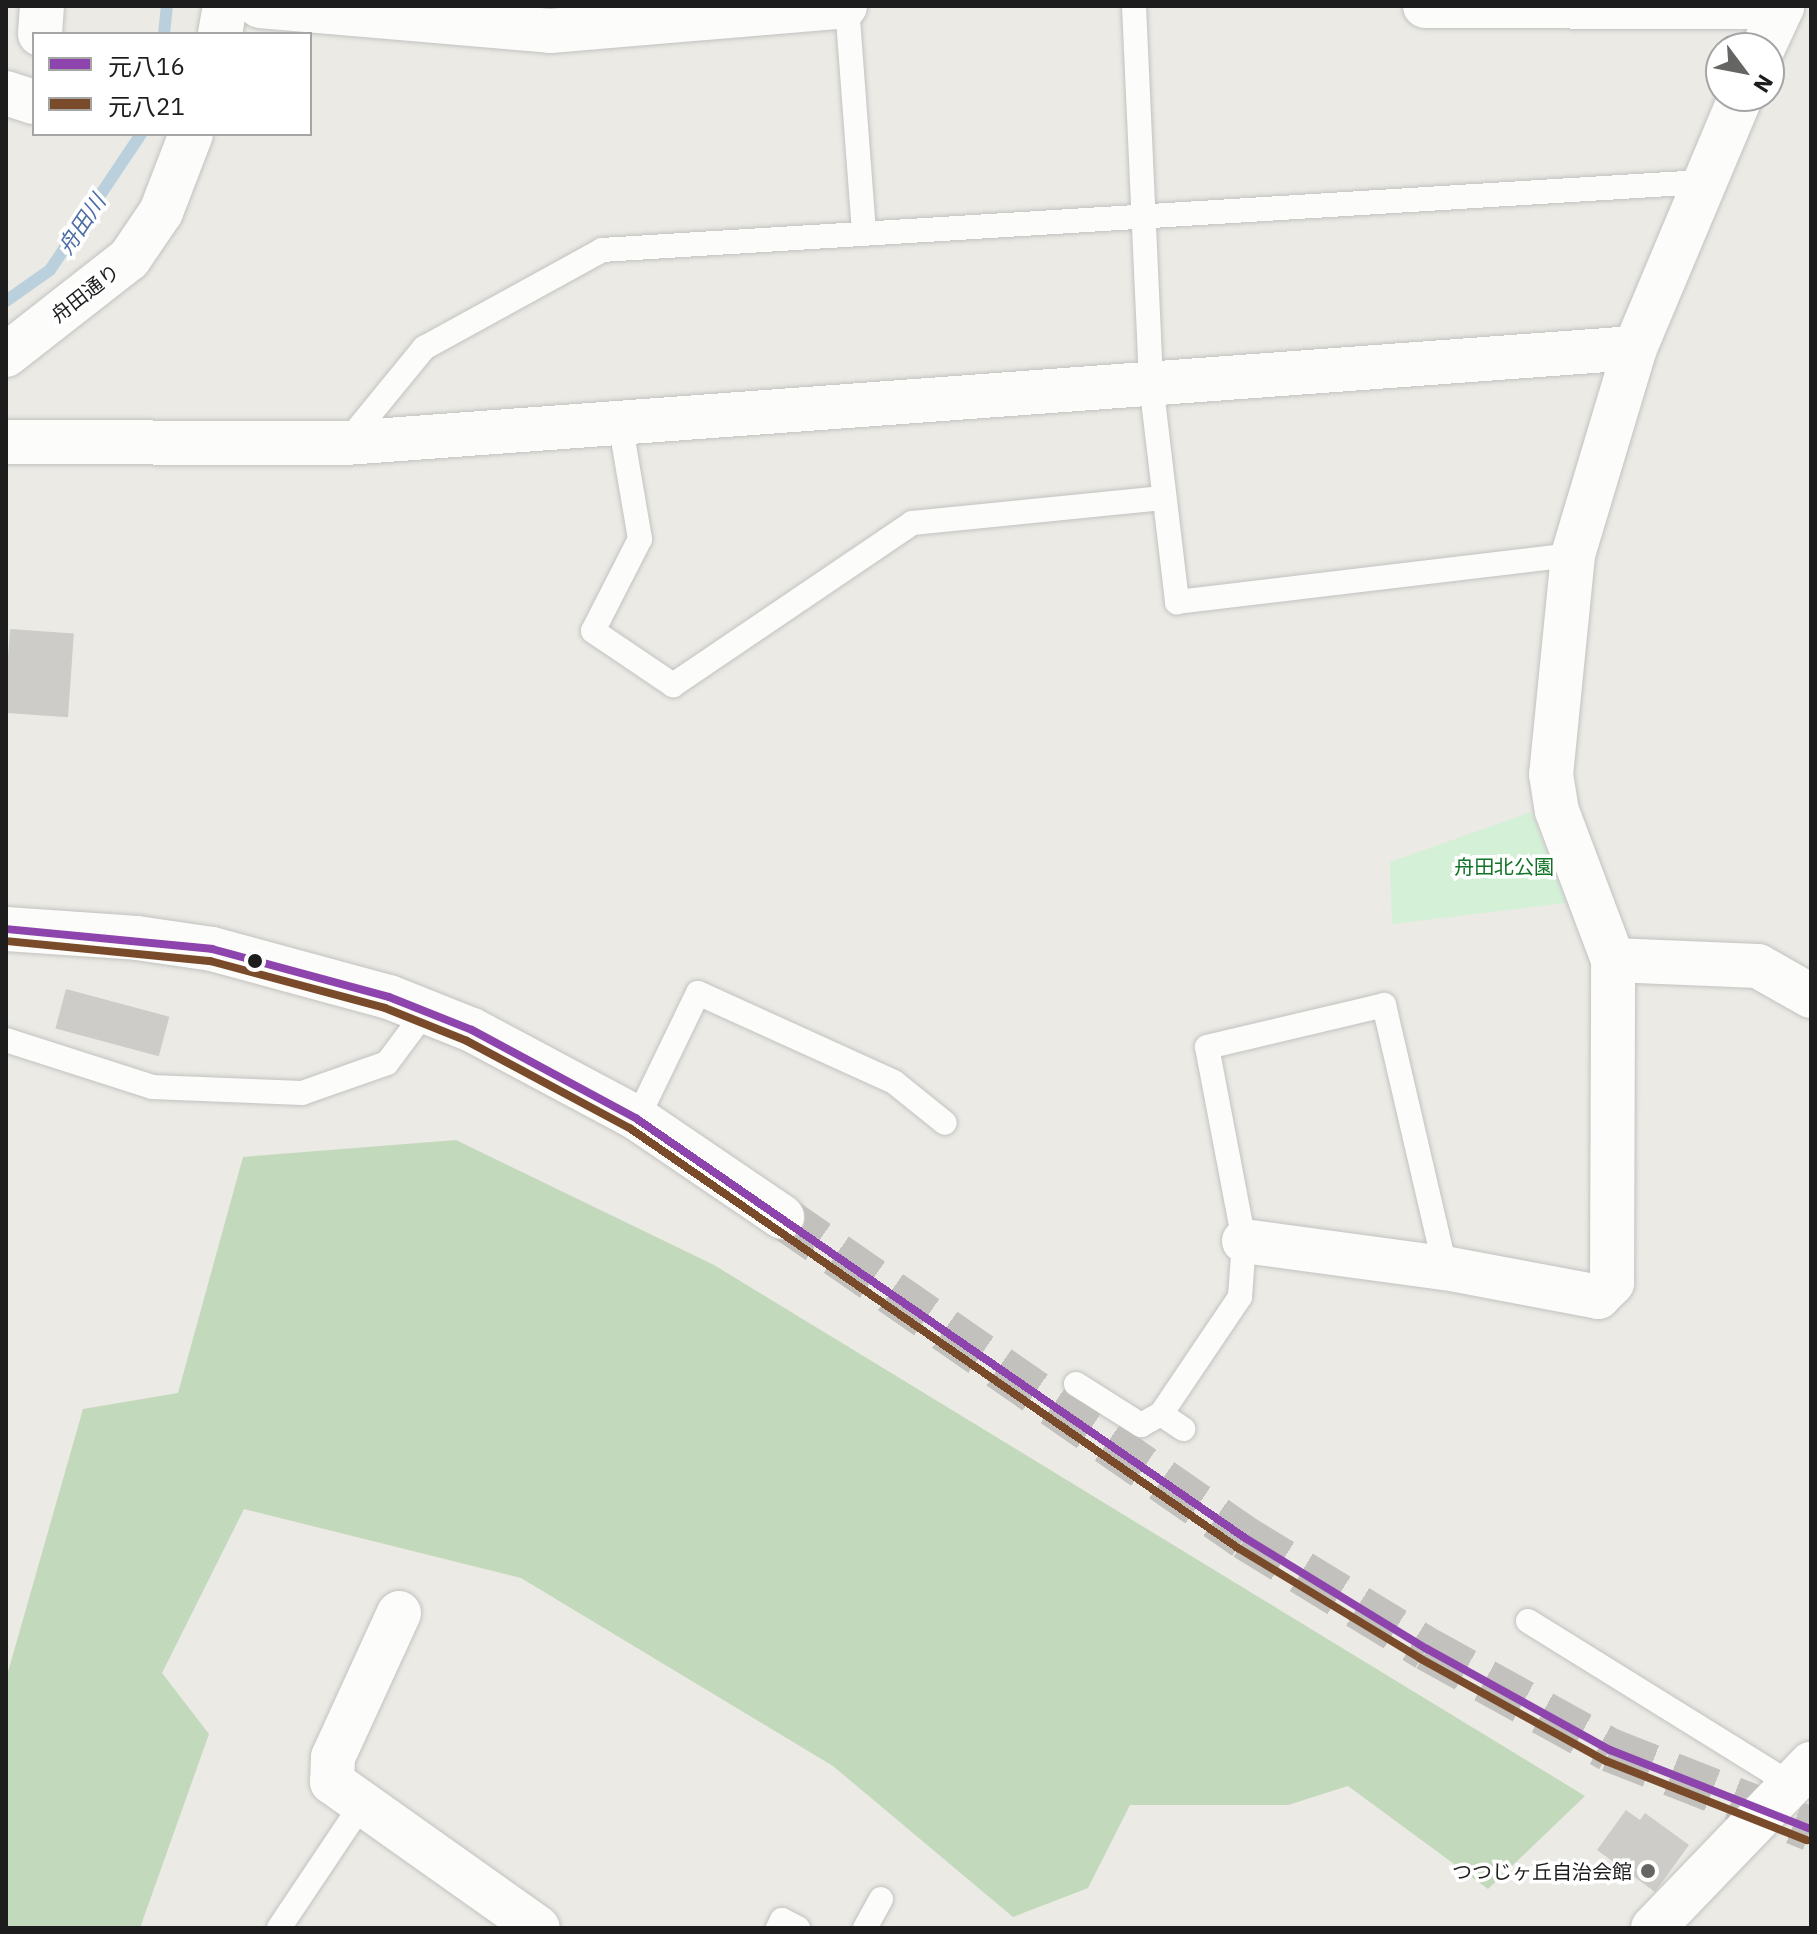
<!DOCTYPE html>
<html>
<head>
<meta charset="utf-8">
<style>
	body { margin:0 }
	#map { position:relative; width:1817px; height:1934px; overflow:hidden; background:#ebeae5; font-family:"IBM Plex Sans","Noto Sans JP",sans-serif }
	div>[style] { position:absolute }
	.forest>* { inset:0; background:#c2d9bb }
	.park>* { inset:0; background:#d4f1d8 }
	.stream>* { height:12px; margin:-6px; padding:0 6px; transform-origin:6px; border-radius:6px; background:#bad1dd }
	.building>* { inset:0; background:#cdccc8; transform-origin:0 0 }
	.tertiary-tunnel>* { height:44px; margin-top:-22px; transform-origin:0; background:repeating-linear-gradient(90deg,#c2c1bd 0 44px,transparent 0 66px) }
	.roads { filter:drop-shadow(0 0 2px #c2c2c0) drop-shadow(0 0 2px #c2c2c0) }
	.service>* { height:24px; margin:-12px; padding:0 12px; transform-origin:12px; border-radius:12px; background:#fcfcfb }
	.minor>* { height:44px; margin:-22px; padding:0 22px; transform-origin:22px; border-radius:22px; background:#fcfcfb }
	.tertiary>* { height:44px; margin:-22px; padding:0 22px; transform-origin:22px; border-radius:22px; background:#fcfcfb }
	.bus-1>* { height:8px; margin:-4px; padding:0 4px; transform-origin:4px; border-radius:4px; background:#8e44ad }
	.bus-2>* { height:8px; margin:-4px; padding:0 4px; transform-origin:4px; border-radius:4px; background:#7a4b2a }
	.dots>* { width:22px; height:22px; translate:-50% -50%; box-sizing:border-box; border:4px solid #fff; border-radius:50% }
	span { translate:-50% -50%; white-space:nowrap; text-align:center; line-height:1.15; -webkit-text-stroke:7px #fff; paint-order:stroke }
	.street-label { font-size:20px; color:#1d1d1d }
	.park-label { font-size:20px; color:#117427 }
	.poi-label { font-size:20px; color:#1d1d1d }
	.right { translate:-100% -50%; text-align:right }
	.water-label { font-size:22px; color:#4e6ea7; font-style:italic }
	.frame { position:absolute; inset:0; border:8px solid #1d1d1d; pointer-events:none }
	.legend { position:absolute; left:32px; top:32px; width:280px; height:104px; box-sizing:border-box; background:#fff; border:2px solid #a5a5a5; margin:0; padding:10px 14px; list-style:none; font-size:24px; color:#1d1d1d }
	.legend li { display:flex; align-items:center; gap:16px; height:40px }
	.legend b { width:40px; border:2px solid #a5a5a5 }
	.north { position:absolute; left:1705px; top:32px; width:80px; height:80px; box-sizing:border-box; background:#fff; border:2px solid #a5a5a5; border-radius:50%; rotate:122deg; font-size:22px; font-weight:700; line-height:32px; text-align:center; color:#1d1d1d }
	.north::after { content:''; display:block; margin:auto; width:28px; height:36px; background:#656563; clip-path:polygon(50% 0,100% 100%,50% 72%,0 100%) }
</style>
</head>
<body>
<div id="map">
	<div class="forest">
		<div style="clip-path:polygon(456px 1140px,714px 1265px,1585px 1796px,1488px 1889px,1348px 1786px,1288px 1805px,1130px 1805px,1088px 1888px,1013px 1917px,833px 1766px,521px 1578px,244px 1509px,162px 1673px,209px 1734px,140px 1928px,6px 1928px,6px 1679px,83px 1409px,178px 1393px,243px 1157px)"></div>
	</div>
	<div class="park">
		<div style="clip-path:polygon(1531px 812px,1566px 903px,1392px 924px,1390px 862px)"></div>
	</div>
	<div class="stream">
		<div style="left:164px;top:34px;width:28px;rotate:-84deg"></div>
		<div style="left:6px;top:301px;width:54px;rotate:-35.2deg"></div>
		<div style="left:50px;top:270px;width:164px;rotate:-56.2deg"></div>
	</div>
	<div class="building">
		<div style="left:10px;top:629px;width:64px;height:84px;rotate:4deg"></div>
		<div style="left:66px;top:989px;width:107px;height:41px;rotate:15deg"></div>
		<div style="clip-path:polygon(1626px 1810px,1640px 1820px,1645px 1813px,1689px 1845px,1655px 1892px,1597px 1850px)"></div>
	</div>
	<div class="tertiary-tunnel">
		<div style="left:782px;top:1217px;width:563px;rotate:34.73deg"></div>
		<div style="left:1245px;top:1538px;width:213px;rotate:31.4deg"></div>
		<div style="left:1427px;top:1649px;width:209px;rotate:28.9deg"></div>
		<div style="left:1610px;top:1750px;width:216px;rotate:21.5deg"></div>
	</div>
	<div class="roads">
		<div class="service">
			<div style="left:847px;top:6px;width:228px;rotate:85.7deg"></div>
			<div style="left:1134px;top:6px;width:377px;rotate:87.4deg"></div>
			<div style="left:1151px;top:383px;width:221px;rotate:83.2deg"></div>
			<div style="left:1177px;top:602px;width:399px;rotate:-6.8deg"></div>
			<div style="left:620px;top:422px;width:119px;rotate:80.3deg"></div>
			<div style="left:640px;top:539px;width:103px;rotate:117.1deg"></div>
			<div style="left:593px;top:631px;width:97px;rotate:34deg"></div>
			<div style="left:673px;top:685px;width:289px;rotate:-34.1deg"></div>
			<div style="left:912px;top:523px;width:250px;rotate:-5.7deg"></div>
			<div style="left:347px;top:442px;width:122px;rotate:-50.7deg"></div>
			<div style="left:424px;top:348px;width:203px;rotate:-28.8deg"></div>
			<div style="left:602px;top:250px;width:1100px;rotate:-3.54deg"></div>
			<div style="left:6px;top:1040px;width:153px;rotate:17.8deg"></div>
			<div style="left:152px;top:1087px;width:150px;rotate:2.3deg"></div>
			<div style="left:302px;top:1093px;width:90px;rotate:-19.4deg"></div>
			<div style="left:387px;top:1063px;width:64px;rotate:-53.3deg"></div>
			<div style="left:637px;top:1119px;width:140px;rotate:-64.2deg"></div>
			<div style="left:698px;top:993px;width:215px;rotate:24.4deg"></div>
			<div style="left:894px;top:1082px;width:65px;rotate:38.8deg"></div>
			<div style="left:1076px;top:1384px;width:77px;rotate:32.2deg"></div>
			<div style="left:1141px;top:1425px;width:23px;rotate:-29deg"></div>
			<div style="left:1161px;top:1414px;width:141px;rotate:-56deg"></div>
			<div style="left:1240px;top:1297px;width:56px;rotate:-85.9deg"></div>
			<div style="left:1244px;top:1241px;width:197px;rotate:-100.8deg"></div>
			<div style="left:1207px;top:1047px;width:182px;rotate:-13.3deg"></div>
			<div style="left:1384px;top:1005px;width:270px;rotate:76.9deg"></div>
			<div style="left:1161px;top:1414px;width:27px;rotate:34deg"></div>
			<div style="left:1528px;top:1621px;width:309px;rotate:31.8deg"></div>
			<div style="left:279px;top:1928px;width:149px;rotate:-56.2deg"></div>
			<div style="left:778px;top:1928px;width:9px;rotate:-63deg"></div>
			<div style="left:782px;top:1920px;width:18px;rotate:27deg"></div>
			<div style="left:865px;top:1928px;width:33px;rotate:-61deg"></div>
		</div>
		<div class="minor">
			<div style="left:260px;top:6px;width:291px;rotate:4.9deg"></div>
			<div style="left:550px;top:31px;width:296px;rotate:-4.8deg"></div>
			<div style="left:1425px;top:6px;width:357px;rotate:0.2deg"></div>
			<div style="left:1782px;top:7px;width:45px;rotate:114.9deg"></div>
			<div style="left:40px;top:34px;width:28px;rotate:-86deg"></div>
			<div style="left:220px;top:34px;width:28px;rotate:-80deg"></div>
			<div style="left:6px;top:93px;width:29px;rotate:18deg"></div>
			<div style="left:1741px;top:96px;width:273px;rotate:112.8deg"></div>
			<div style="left:1635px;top:348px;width:216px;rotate:106.7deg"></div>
			<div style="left:1573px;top:555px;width:220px;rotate:95.7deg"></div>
			<div style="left:1551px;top:774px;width:37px;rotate:81deg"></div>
			<div style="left:1557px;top:811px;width:159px;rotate:69.4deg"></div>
			<div style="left:1613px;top:960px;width:145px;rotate:2.4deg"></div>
			<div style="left:1758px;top:966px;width:61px;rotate:29.5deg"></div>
			<div style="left:6px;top:355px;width:156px;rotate:-38deg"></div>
			<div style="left:129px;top:259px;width:57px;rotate:-55.8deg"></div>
			<div style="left:161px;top:212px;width:84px;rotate:-69deg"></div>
			<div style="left:6px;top:442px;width:340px;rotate:0.2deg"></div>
			<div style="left:346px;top:443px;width:1292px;rotate:-4.22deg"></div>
			<div style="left:1244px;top:1241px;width:203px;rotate:7.7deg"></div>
			<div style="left:1445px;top:1268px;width:156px;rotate:10.7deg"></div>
			<div style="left:1598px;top:1297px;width:20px;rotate:-45deg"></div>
			<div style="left:1612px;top:1283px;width:323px;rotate:-89.8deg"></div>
			<div style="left:399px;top:1613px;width:158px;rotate:114.6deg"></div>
			<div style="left:333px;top:1757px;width:25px;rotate:92deg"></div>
			<div style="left:332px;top:1782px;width:252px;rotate:35.3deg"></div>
			<div style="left:1653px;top:1928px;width:228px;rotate:-46.1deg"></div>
		</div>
		<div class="tertiary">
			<div style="left:6px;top:929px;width:131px;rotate:3.9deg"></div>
			<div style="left:137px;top:938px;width:76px;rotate:8.3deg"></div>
			<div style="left:212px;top:949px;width:183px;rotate:15.2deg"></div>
			<div style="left:389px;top:997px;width:89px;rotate:21.7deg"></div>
			<div style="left:472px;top:1030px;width:185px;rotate:28.1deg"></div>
			<div style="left:635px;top:1117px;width:178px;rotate:34.2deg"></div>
		</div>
	</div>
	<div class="bus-1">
		<div style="left:6px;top:929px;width:207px;rotate:5.5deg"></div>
		<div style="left:212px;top:949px;width:183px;rotate:15.2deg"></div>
		<div style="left:389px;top:997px;width:89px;rotate:21.7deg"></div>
		<div style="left:472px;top:1030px;width:187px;rotate:28.3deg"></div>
		<div style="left:637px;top:1119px;width:738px;rotate:34.57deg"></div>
		<div style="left:1245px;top:1538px;width:213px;rotate:31.4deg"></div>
		<div style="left:1427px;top:1649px;width:209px;rotate:28.9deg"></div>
		<div style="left:1610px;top:1750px;width:216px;rotate:21.5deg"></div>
	</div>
	<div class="bus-2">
		<div style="left:6px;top:941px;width:205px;rotate:5.6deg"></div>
		<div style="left:210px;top:961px;width:181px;rotate:15deg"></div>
		<div style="left:385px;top:1008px;width:88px;rotate:21.9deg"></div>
		<div style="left:467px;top:1041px;width:186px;rotate:28.2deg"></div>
		<div style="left:631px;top:1129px;width:738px;rotate:34.62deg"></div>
		<div style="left:1238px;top:1548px;width:214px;rotate:31.2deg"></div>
		<div style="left:1421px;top:1659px;width:211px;rotate:28.9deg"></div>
		<div style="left:1606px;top:1761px;width:216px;rotate:21.5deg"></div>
	</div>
	<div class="dots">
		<div style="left:255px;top:961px;background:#1d1d1d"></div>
		<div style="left:1648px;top:1871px;background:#656563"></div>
	</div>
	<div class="street-label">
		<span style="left:85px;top:293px;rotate:-38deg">舟田通り</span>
	</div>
	<div class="park-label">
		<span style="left:1504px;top:866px">舟田北公園</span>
	</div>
	<div class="poi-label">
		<span class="right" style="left:1632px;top:1871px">つつじヶ丘自治会館</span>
	</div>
	<div class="water-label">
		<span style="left:81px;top:224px;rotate:-56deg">舟田川</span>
	</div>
	<div class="frame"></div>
	<ul class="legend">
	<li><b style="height:10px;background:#8e44ad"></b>元八16</li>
	<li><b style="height:10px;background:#7a4b2a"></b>元八21</li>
	</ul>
	<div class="north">N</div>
</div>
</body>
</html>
